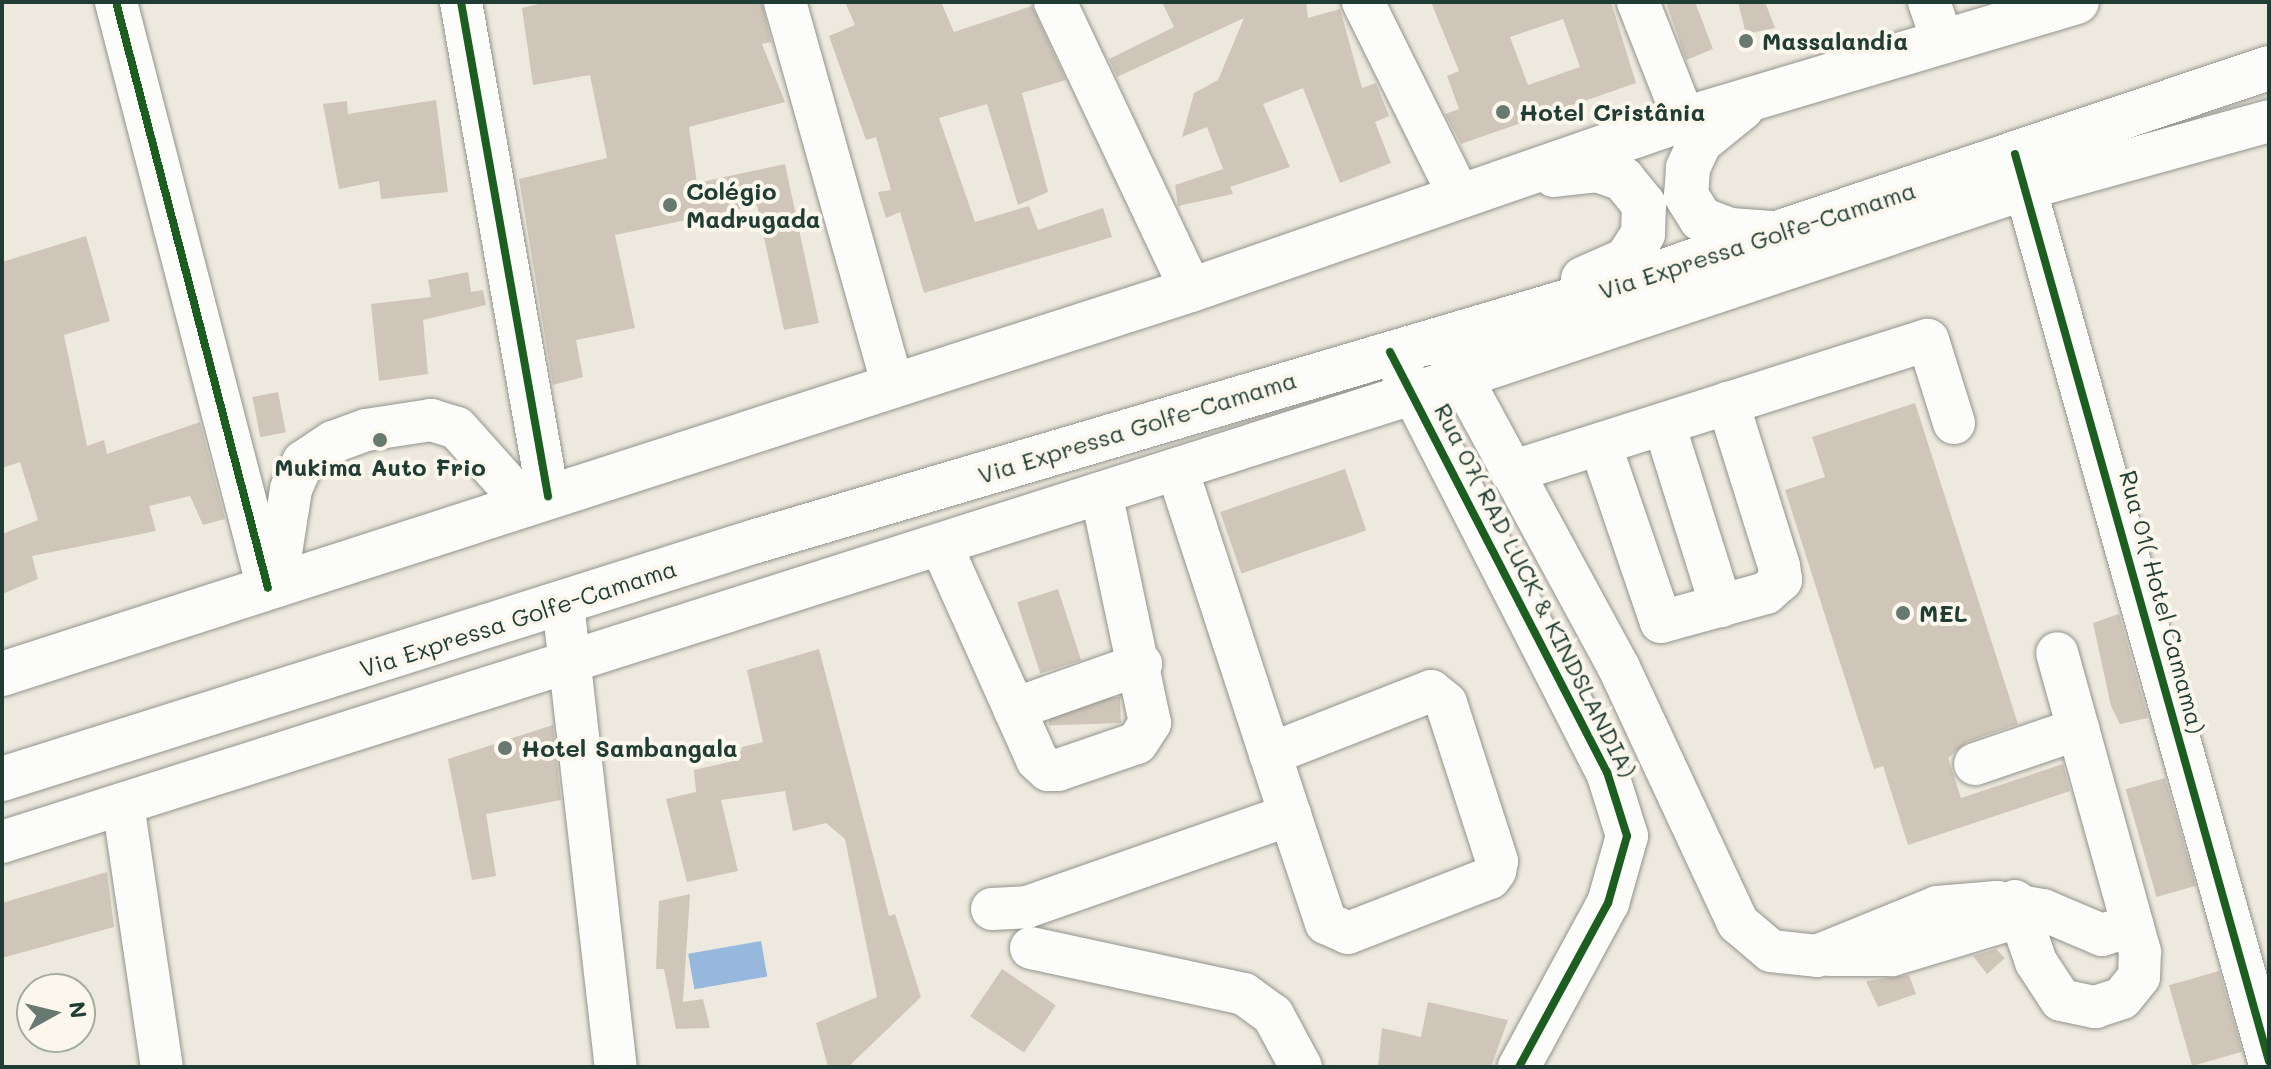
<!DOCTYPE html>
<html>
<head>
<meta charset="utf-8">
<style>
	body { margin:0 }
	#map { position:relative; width:2271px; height:1069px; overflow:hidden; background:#eee9de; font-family:Mali,sans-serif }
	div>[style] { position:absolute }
	.water>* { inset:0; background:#96b8dd; transform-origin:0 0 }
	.building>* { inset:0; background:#d0c5b9; transform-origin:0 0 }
	.roads { filter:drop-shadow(0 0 2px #92948d) drop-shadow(0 0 2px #92948d) }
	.minor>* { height:42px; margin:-21px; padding:0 21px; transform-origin:21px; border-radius:21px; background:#fcfcfa }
	.highway>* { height:44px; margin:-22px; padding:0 22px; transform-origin:22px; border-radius:22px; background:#fcfcfa }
	.cycleway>* { height:8px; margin:-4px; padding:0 4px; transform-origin:4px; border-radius:4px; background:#1b5e20 }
	.dots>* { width:22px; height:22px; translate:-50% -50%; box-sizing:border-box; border:4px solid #fbf7ec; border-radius:50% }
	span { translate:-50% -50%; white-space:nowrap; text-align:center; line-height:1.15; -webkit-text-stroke:8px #fbf7ec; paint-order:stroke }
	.poi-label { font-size:24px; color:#1f3d34; font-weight:700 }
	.left { translate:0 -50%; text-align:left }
	.street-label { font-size:24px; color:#1f3d34 }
	.frame { position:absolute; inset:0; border:4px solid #1f3d34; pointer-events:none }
	.north { position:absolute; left:16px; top:973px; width:80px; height:80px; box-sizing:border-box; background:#fbf7ec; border:2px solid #a3ada2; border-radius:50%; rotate:82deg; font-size:22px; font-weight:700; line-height:32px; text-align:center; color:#1f3d34 }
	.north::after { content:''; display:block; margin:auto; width:28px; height:36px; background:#677970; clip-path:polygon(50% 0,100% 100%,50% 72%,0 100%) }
</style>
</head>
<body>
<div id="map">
	<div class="water">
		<div style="left:761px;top:941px;width:36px;height:74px;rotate:80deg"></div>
	</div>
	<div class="building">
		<div style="clip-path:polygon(547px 2px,762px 2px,771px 42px,762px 44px,785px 102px,689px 127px,697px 183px,785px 164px,819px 323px,784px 330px,757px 205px,615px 235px,635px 328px,576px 340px,583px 377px,553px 385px,519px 179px,607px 158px,590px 75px,533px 85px,522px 8px)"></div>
		<div style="clip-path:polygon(845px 2px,941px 2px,954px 32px,1032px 6px,1066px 80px,1022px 93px,1048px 192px,1018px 205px,987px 104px,939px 118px,975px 222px,1029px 206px,1038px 230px,1103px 208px,1112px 237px,924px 293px,900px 212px,886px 218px,878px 192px,891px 190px,876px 137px,866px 140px,829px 36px,855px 25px)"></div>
		<div style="clip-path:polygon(1162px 2px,1306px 2px,1308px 18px,1340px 9px,1362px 88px,1376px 83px,1389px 116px,1375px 122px,1391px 163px,1340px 183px,1303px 88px,1263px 104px,1290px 167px,1230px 187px,1207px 127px,1182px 137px,1194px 93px,1218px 80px,1244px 18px,1117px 77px,1109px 59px,1174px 27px)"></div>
		<div style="clip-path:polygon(evenodd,1431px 2px,1611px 2px,1636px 83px,1461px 144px,1445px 114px,1459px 109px,1447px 76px,1459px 71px,1431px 2px,1563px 19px,1580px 67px,1528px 85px,1510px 37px,1563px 19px)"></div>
		<div style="clip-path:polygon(1666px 2px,1695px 2px,1713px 49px,1686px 60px)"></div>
		<div style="clip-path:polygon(1738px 2px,1765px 2px,1775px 28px,1746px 34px)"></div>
		<div style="clip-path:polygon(436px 100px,448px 192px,381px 199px,379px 181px,339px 189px,323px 104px,347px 101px,348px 114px)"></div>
		<div style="clip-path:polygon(1223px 169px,1233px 194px,1178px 206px,1175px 185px)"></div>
		<div style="clip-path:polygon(86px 236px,110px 321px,64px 335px,87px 446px,104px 440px,107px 454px,200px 422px,225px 519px,203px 525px,190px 496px,149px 506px,156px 531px,32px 556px,38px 579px,2px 594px,2px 534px,38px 520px,20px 462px,2px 468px,2px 262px)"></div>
		<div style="clip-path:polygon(468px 272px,471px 292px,483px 290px,486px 305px,423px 320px,428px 374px,379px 381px,371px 304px,431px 297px,428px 280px)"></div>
		<div style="left:278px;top:392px;width:41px;height:26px;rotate:79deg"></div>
		<div style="clip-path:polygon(1915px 403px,2018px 724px,1967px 742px,1948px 758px,1961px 798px,2063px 764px,2070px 791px,1908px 845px,1883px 766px,1874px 769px,1785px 490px,1825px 477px,1812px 437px)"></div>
		<div style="left:1345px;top:469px;width:65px;height:132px;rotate:71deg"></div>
		<div style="left:1058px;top:589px;width:75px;height:43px;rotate:72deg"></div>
		<div style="clip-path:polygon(2119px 614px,2148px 718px,2120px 724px,2111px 706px,2093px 623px)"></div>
		<div style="clip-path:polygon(819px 649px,889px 916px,895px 914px,921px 997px,848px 1067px,828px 1067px,816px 1023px,877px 997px,845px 839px,826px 823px,793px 831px,785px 791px,721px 800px,738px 871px,687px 882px,666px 799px,696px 792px,694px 770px,738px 760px,742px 747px,763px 742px,747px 670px)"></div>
		<div style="left:1120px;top:697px;width:26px;height:72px;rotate:88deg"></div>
		<div style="clip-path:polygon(553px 725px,561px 800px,486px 814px,496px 876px,472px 880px,448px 759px)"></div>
		<div style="left:2165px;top:778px;width:112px;height:41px;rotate:74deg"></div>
		<div style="clip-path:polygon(107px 872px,114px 927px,2px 958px,2px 903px)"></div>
		<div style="clip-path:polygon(690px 894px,683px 1002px,703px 999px,710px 1028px,676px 1029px,664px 969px,656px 969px,659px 901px)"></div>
		<div style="clip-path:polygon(1996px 949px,2005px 958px,1987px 974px,1973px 956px)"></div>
		<div style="left:1002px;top:969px;width:65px;height:57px;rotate:34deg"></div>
		<div style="left:2219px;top:971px;width:84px;height:52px;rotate:74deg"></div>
		<div style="clip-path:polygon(1909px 975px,1916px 994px,1878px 1007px,1866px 981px)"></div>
		<div style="clip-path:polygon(1428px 1002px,1508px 1020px,1491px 1067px,1378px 1067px,1382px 1028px,1421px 1037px)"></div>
	</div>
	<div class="roads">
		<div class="minor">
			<div style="left:116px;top:2px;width:605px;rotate:75.46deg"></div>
			<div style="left:461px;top:2px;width:502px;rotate:80.01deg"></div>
			<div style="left:785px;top:2px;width:398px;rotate:74.3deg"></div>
			<div style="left:1055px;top:2px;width:318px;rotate:64.7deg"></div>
			<div style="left:1363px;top:2px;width:216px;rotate:63.6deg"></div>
			<div style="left:1638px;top:2px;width:126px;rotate:68.5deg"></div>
			<div style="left:1929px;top:2px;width:42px;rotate:70.7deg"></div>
			<div style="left:2018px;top:162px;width:933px;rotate:74.4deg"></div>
			<div style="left:1448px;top:353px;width:358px;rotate:61.5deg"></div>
			<div style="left:1619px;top:668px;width:281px;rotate:65deg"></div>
			<div style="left:1738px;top:923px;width:43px;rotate:40.3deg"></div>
			<div style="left:1771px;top:951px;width:46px;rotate:6.2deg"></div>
			<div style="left:1817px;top:956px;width:130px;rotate:-22.2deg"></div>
			<div style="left:1937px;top:907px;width:60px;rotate:-4.8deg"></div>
			<div style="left:1997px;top:902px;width:47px;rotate:9.9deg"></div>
			<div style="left:2043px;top:910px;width:64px;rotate:23deg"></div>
			<div style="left:2102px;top:935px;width:32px;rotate:-18deg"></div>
			<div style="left:1401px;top:370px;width:452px;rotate:62.9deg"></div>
			<div style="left:1607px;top:772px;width:67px;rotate:72.6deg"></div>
			<div style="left:1627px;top:836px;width:70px;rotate:105.8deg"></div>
			<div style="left:1608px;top:903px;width:187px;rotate:118.5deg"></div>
			<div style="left:1664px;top:424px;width:191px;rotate:72.6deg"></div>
			<div style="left:1600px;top:444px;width:188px;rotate:71.1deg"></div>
			<div style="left:1661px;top:622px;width:109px;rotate:-15.4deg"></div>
			<div style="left:1766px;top:593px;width:20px;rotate:-41deg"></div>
			<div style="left:1781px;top:580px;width:14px;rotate:-98deg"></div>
			<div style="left:1779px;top:566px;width:171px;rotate:-107.4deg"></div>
			<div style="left:1177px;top:469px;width:364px;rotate:71.9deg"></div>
			<div style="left:1290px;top:815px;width:114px;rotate:71.6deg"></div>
			<div style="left:1326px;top:923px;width:24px;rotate:24deg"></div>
			<div style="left:1348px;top:933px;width:152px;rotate:-21.2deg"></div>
			<div style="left:1490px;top:878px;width:9px;rotate:-54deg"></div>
			<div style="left:1495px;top:871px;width:10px;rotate:-79deg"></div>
			<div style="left:1497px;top:861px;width:166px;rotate:-107.9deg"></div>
			<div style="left:1446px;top:703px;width:19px;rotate:-141deg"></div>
			<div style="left:1431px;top:691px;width:173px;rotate:158.6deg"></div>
			<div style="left:1511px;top:472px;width:437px;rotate:-17.6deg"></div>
			<div style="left:1928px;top:340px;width:87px;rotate:72.6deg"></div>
			<div style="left:941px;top:545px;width:235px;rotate:65.9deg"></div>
			<div style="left:1037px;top:760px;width:15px;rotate:42deg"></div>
			<div style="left:1048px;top:770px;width:10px"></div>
			<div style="left:1058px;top:770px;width:83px;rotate:-18.9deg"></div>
			<div style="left:1137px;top:743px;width:24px;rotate:-57deg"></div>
			<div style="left:1150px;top:723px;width:235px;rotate:-102deg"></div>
			<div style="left:276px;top:585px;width:97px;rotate:-81.1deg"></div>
			<div style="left:291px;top:489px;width:30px;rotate:-66deg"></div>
			<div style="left:303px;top:462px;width:36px;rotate:-34deg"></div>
			<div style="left:333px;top:442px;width:35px;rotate:-20deg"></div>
			<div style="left:366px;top:430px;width:66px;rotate:-8.7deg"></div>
			<div style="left:431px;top:420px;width:27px;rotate:17deg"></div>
			<div style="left:457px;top:428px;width:102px;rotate:48.2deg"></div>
			<div style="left:563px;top:604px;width:466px;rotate:83.5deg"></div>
			<div style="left:1014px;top:709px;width:135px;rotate:-19.5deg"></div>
			<div style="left:1975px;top:764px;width:109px;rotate:-18.8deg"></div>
			<div style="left:123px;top:804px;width:266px;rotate:81.6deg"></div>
			<div style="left:2px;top:842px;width:1483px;rotate:-17.63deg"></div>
			<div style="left:1415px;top:393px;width:646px;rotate:-18.49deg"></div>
			<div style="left:2028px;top:188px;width:250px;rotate:-15.5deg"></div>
			<div style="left:2015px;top:901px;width:65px;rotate:71deg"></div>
			<div style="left:2036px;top:962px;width:45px;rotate:56.7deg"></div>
			<div style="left:2061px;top:1000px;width:35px;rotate:12deg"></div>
			<div style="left:2095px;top:1007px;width:28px;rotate:-18deg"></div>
			<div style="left:2122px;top:998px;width:27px;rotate:-51deg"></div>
			<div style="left:2139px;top:977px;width:25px;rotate:-88deg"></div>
			<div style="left:2140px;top:952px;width:310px;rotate:-105.5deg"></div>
			<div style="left:992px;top:909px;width:35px;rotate:-3deg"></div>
			<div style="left:1027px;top:907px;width:279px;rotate:-19.3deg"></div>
			<div style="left:1031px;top:948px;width:218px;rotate:12.2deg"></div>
			<div style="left:1244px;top:994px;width:36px;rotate:36deg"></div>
			<div style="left:1273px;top:1015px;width:59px;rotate:61.7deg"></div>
			<div style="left:1830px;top:955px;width:62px"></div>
			<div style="left:1892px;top:955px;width:132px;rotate:-16.8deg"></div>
		</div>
		<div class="highway">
			<div style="left:1742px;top:108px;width:54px;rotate:141deg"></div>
			<div style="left:1700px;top:142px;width:29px;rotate:115deg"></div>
			<div style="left:1688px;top:168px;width:27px;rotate:94deg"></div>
			<div style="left:1686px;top:195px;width:28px;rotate:58deg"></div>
			<div style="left:1701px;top:219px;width:31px;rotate:21deg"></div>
			<div style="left:1730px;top:230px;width:41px;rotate:4.2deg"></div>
			<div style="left:1554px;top:175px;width:43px;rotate:-6.6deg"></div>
			<div style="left:1597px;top:170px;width:28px;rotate:19deg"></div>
			<div style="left:1623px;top:179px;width:33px;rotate:51deg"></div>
			<div style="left:1644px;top:205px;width:29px;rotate:92deg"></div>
			<div style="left:1643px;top:234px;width:31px;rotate:123deg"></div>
			<div style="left:1626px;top:260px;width:47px;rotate:156.2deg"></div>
			<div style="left:2px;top:674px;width:1249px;rotate:-17.9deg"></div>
			<div style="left:1191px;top:290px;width:522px;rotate:-19.13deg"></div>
			<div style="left:1684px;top:119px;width:410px;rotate:-16.6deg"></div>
			<div style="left:2px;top:779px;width:791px;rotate:-17.52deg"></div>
			<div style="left:756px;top:541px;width:900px;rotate:-16.46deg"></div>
			<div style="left:1619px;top:286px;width:686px;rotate:-18.54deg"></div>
		</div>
	</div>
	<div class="cycleway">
		<div style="left:116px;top:2px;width:605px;rotate:75.46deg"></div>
		<div style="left:461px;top:2px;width:502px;rotate:80.01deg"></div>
		<div style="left:2015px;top:154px;width:942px;rotate:74.36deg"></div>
		<div style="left:1390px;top:352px;width:473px;rotate:62.7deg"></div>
		<div style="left:1607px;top:772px;width:67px;rotate:72.6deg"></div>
		<div style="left:1627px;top:836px;width:70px;rotate:105.8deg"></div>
		<div style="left:1608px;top:903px;width:187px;rotate:118.5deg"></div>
	</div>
	<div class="dots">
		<div style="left:1746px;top:41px;background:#677970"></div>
		<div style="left:1503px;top:112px;background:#677970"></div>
		<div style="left:670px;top:205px;background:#677970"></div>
		<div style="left:380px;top:440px;background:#677970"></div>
		<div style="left:1903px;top:613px;background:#677970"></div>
		<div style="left:505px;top:748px;background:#677970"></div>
	</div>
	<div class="poi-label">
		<span class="left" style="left:1762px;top:41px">Massalandia</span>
		<span class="left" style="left:1519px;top:112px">Hotel Cristânia</span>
		<span class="left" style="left:686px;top:205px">Colégio<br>Madrugada</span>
		<span style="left:380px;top:467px">Mukima Auto Frio</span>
		<span class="left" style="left:1919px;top:613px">MEL</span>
		<span class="left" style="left:521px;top:748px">Hotel Sambangala</span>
	</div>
	<div class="street-label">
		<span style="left:1757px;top:240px;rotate:-18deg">Via Expressa Golfe-Camama</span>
		<span style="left:1137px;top:427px;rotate:-17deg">Via Expressa Golfe-Camama</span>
		<span style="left:1536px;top:590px;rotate:63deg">Rua 07( RAD LUCK &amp; KINDSLANDIA)</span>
		<span style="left:2163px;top:602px;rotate:75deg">Rua 01( Hotel Camama)</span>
		<span style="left:518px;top:618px;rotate:-18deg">Via Expressa Golfe-Camama</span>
	</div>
	<div class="frame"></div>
	<div class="north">N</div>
</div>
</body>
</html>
